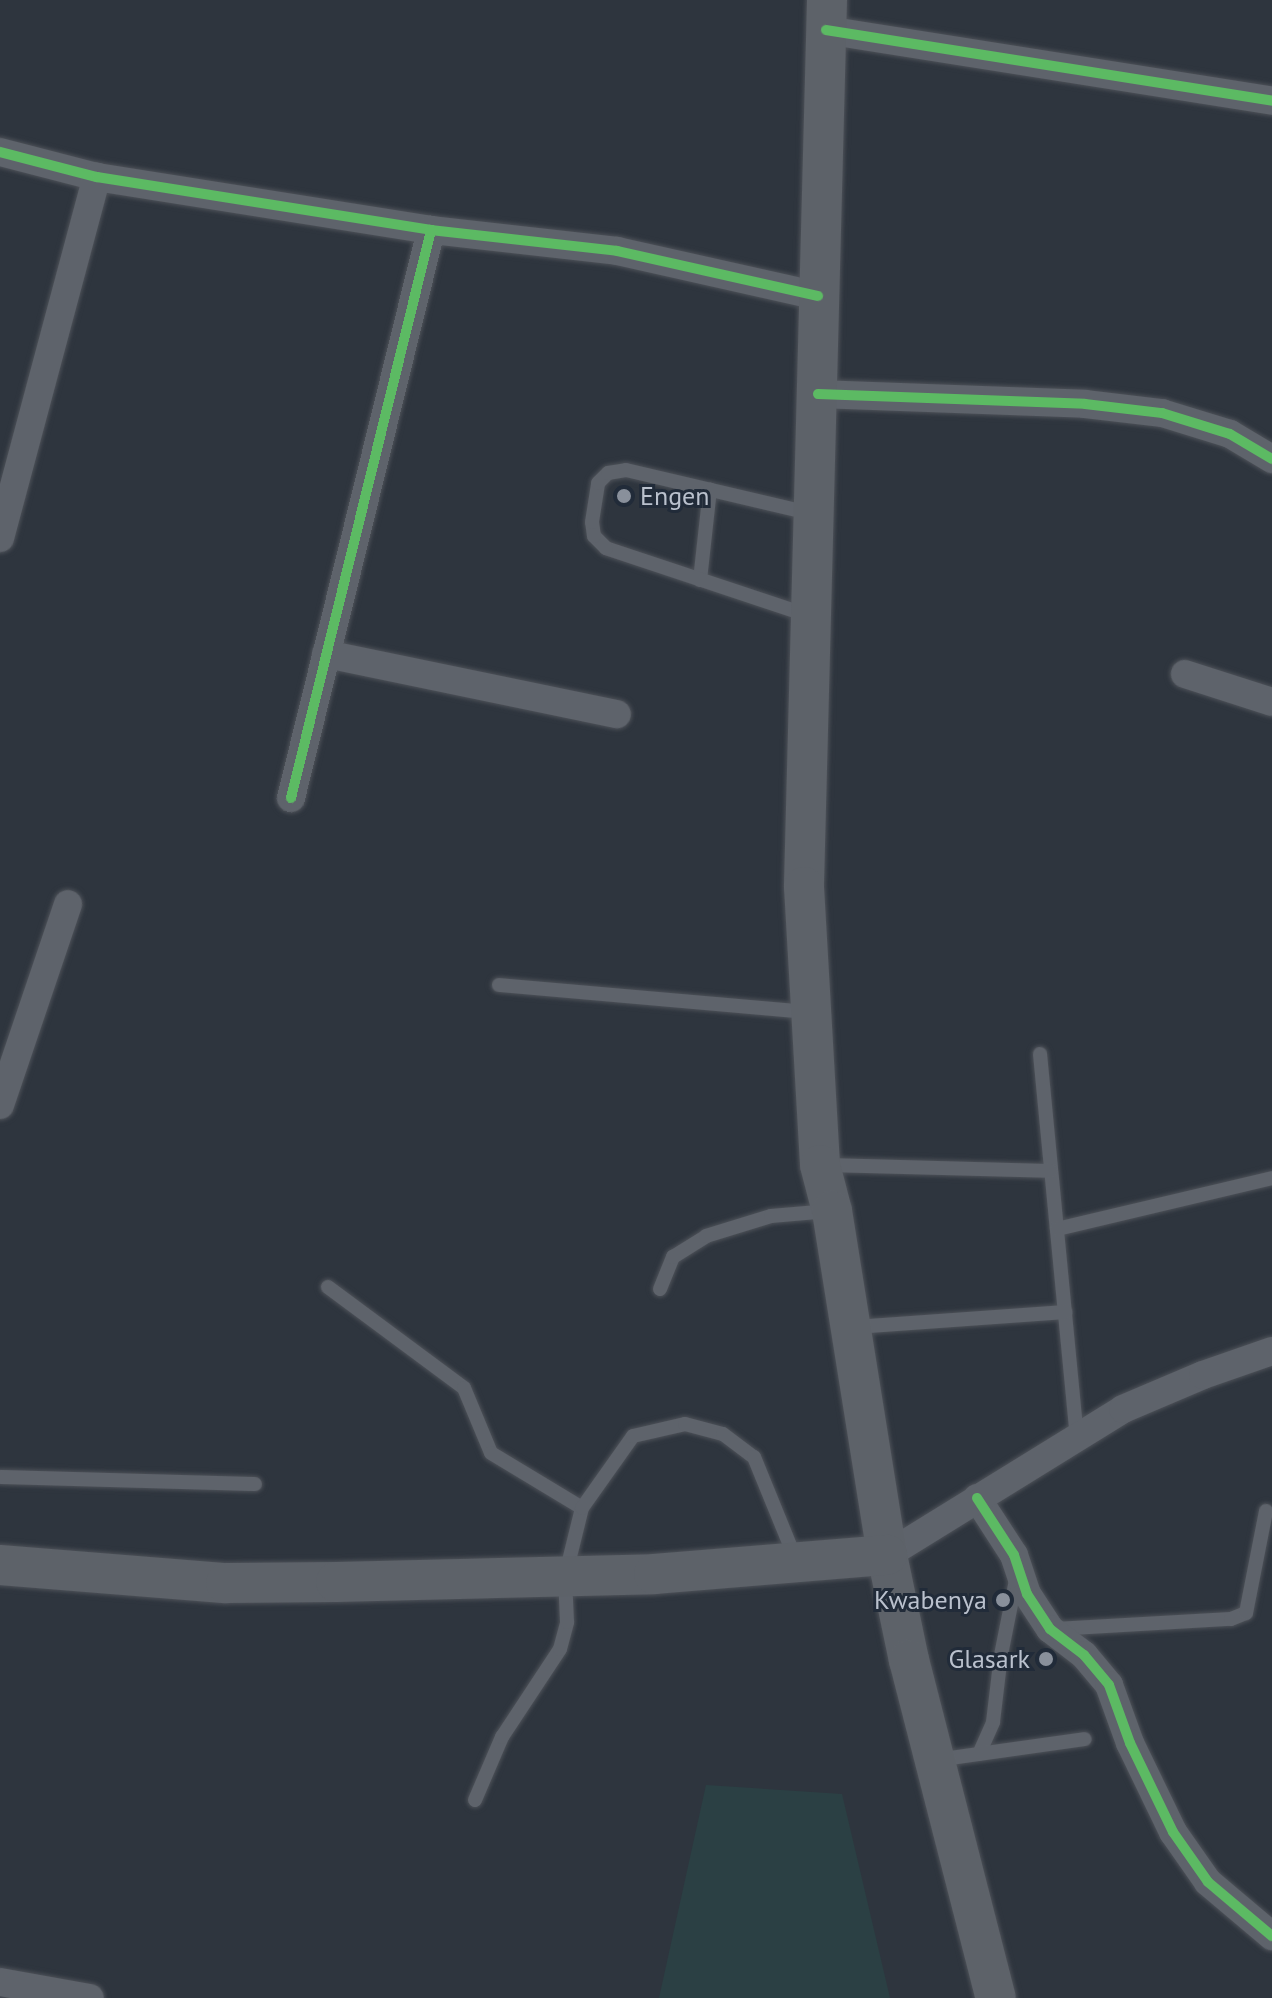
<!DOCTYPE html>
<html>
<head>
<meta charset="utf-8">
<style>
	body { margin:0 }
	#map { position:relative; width:1272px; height:1998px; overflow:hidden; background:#2e353e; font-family:"PT Sans",sans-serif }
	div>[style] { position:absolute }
	.green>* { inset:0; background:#2b4044 }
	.roads { filter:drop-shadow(0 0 2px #4d5158) drop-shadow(0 0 2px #4d5158) }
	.service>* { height:14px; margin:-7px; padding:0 7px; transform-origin:7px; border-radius:7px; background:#5e636b }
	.minor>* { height:28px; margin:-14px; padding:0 14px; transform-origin:14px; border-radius:14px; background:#5e636b }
	.secondary>* { height:40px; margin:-20px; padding:0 20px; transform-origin:20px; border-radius:20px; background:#5d6269 }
	.cycleway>* { height:10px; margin:-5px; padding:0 5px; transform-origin:5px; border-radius:5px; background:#5cba63 }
	.dots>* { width:22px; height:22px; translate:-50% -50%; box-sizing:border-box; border:4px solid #212b39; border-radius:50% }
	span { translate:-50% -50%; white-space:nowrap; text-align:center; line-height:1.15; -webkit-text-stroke:6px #212b39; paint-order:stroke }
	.poi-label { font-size:26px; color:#bac1cd }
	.left { translate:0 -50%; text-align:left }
	.right { translate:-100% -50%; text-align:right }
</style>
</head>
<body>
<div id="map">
	<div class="green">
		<div style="clip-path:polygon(706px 1785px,842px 1794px,890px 1998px,659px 1998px)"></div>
	</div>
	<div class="roads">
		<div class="service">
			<div style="left:700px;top:580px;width:91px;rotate:-83.7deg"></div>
			<div style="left:807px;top:615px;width:212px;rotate:-161.6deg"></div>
			<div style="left:606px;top:548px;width:17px;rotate:-135deg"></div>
			<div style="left:594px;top:536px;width:14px;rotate:-98deg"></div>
			<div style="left:592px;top:522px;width:39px;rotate:-81deg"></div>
			<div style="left:598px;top:483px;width:14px;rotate:-45deg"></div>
			<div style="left:608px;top:473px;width:18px;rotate:-9deg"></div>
			<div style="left:626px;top:470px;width:192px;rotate:13.2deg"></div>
			<div style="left:499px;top:985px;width:311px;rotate:5deg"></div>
			<div style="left:1040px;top:1054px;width:383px;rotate:84.5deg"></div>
			<div style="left:824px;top:1165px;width:227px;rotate:1.5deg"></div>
			<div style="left:1057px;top:1229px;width:221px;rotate:-13.3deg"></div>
			<div style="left:328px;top:1287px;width:169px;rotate:36.6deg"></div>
			<div style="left:464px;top:1388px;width:70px;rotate:67.4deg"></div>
			<div style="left:491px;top:1453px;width:106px;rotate:31.1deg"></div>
			<div style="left:660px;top:1289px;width:35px;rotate:-68deg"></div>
			<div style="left:673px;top:1257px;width:39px;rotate:-32deg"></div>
			<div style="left:706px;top:1236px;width:68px;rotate:-17.1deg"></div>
			<div style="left:771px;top:1216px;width:58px;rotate:-4.9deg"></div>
			<div style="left:855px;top:1327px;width:211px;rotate:-4.1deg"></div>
			<div style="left:0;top:1477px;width:255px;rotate:1.6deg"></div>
			<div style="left:1055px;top:1629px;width:176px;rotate:-3.3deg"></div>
			<div style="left:1231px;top:1619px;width:16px;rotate:-22deg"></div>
			<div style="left:1246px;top:1613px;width:104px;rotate:-78.9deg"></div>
			<div style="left:979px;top:1754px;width:35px;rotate:-66deg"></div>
			<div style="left:993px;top:1722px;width:67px;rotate:-83.2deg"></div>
			<div style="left:1001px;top:1655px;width:76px;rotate:-78.7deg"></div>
			<div style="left:936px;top:1760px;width:150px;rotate:-8deg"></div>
			<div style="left:475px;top:1800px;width:69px;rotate:-66.8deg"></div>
			<div style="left:502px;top:1737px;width:105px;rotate:-56.6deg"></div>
			<div style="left:560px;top:1649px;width:28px;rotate:-75deg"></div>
			<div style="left:567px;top:1622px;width:45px;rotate:-92.5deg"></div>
			<div style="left:565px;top:1577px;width:71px;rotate:-76.2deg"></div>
			<div style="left:582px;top:1508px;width:88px;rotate:-54.7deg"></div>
			<div style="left:633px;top:1436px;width:53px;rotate:-13deg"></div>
			<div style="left:685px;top:1424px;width:39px;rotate:15deg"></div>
			<div style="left:723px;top:1434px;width:39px;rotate:37deg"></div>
			<div style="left:754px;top:1457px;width:111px;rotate:67.8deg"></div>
		</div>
		<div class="minor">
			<div style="left:826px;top:30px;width:452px;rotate:9deg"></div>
			<div style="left:0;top:152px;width:100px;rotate:14.5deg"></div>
			<div style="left:97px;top:177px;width:338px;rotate:9deg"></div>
			<div style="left:431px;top:230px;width:187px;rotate:6.4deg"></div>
			<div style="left:617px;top:251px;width:206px;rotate:12.6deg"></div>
			<div style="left:818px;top:394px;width:267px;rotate:2.1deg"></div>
			<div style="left:1085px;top:404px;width:78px;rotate:6.7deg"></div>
			<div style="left:1162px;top:413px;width:71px;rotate:17.2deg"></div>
			<div style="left:1230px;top:434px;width:49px;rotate:30.8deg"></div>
			<div style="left:0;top:538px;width:374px;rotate:-75deg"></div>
			<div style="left:326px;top:654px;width:297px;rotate:11.7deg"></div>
			<div style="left:1185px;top:674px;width:91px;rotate:17.8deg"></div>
			<div style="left:291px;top:798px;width:585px;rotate:-76.15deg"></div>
			<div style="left:0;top:1105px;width:212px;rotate:-71.3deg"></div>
			<div style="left:977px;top:1498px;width:68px;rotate:57deg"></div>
			<div style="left:1014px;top:1555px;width:41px;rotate:71.6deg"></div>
			<div style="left:1027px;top:1594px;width:42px;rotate:56.7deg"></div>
			<div style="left:1050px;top:1629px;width:43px;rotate:37.4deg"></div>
			<div style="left:1084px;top:1655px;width:39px;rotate:50deg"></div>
			<div style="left:1109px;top:1685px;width:62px;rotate:70.1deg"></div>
			<div style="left:1130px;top:1743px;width:99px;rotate:64.2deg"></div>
			<div style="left:1173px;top:1832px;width:61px;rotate:55deg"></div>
			<div style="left:1208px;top:1882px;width:84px;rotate:40.2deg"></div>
			<div style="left:887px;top:1555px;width:278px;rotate:-31.7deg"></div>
			<div style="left:1123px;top:1409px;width:87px;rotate:-23deg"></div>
			<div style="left:1203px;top:1375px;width:73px;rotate:-19.2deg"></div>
			<div style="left:0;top:1982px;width:91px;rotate:10.1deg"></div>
		</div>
		<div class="secondary">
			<div style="left:827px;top:0;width:887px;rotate:91.49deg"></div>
			<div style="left:804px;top:887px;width:278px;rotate:86.7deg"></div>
			<div style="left:820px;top:1165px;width:48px;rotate:75.4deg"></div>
			<div style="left:832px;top:1211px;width:348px;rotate:80.9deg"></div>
			<div style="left:887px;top:1555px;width:107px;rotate:78.2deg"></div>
			<div style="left:909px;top:1660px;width:349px;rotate:75.6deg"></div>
			<div style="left:0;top:1565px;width:227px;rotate:4.6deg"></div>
			<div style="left:226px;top:1583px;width:110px;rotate:-0.5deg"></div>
			<div style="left:336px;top:1582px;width:318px;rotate:-1.4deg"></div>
			<div style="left:654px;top:1574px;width:234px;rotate:-4.7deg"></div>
		</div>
	</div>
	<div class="cycleway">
		<div style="left:826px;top:30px;width:452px;rotate:9deg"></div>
		<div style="left:0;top:152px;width:100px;rotate:14.5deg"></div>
		<div style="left:97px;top:177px;width:338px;rotate:9deg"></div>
		<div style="left:431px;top:230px;width:187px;rotate:6.4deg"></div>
		<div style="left:617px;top:251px;width:206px;rotate:12.6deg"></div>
		<div style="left:818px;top:394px;width:267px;rotate:2.1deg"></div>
		<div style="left:1085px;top:404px;width:78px;rotate:6.7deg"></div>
		<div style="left:1162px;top:413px;width:71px;rotate:17.2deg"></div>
		<div style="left:1230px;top:434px;width:49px;rotate:30.8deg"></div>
		<div style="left:291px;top:798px;width:585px;rotate:-76.15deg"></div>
		<div style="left:977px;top:1498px;width:68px;rotate:57deg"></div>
		<div style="left:1014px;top:1555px;width:41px;rotate:71.6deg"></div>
		<div style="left:1027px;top:1594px;width:42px;rotate:56.7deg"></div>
		<div style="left:1050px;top:1629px;width:43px;rotate:37.4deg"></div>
		<div style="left:1084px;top:1655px;width:39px;rotate:50deg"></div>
		<div style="left:1109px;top:1685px;width:62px;rotate:70.1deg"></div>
		<div style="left:1130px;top:1743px;width:99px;rotate:64.2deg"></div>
		<div style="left:1173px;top:1832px;width:61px;rotate:55deg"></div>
		<div style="left:1208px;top:1882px;width:84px;rotate:40.2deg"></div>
	</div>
	<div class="dots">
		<div style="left:624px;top:496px;background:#89909b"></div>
		<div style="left:1003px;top:1600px;background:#89909b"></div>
		<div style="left:1046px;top:1659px;background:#89909b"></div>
	</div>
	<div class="poi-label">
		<span class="left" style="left:640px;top:496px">Engen</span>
		<span class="right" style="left:987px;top:1600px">Kwabenya</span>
		<span class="right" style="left:1030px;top:1659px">Glasark</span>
	</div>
</div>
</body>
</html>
